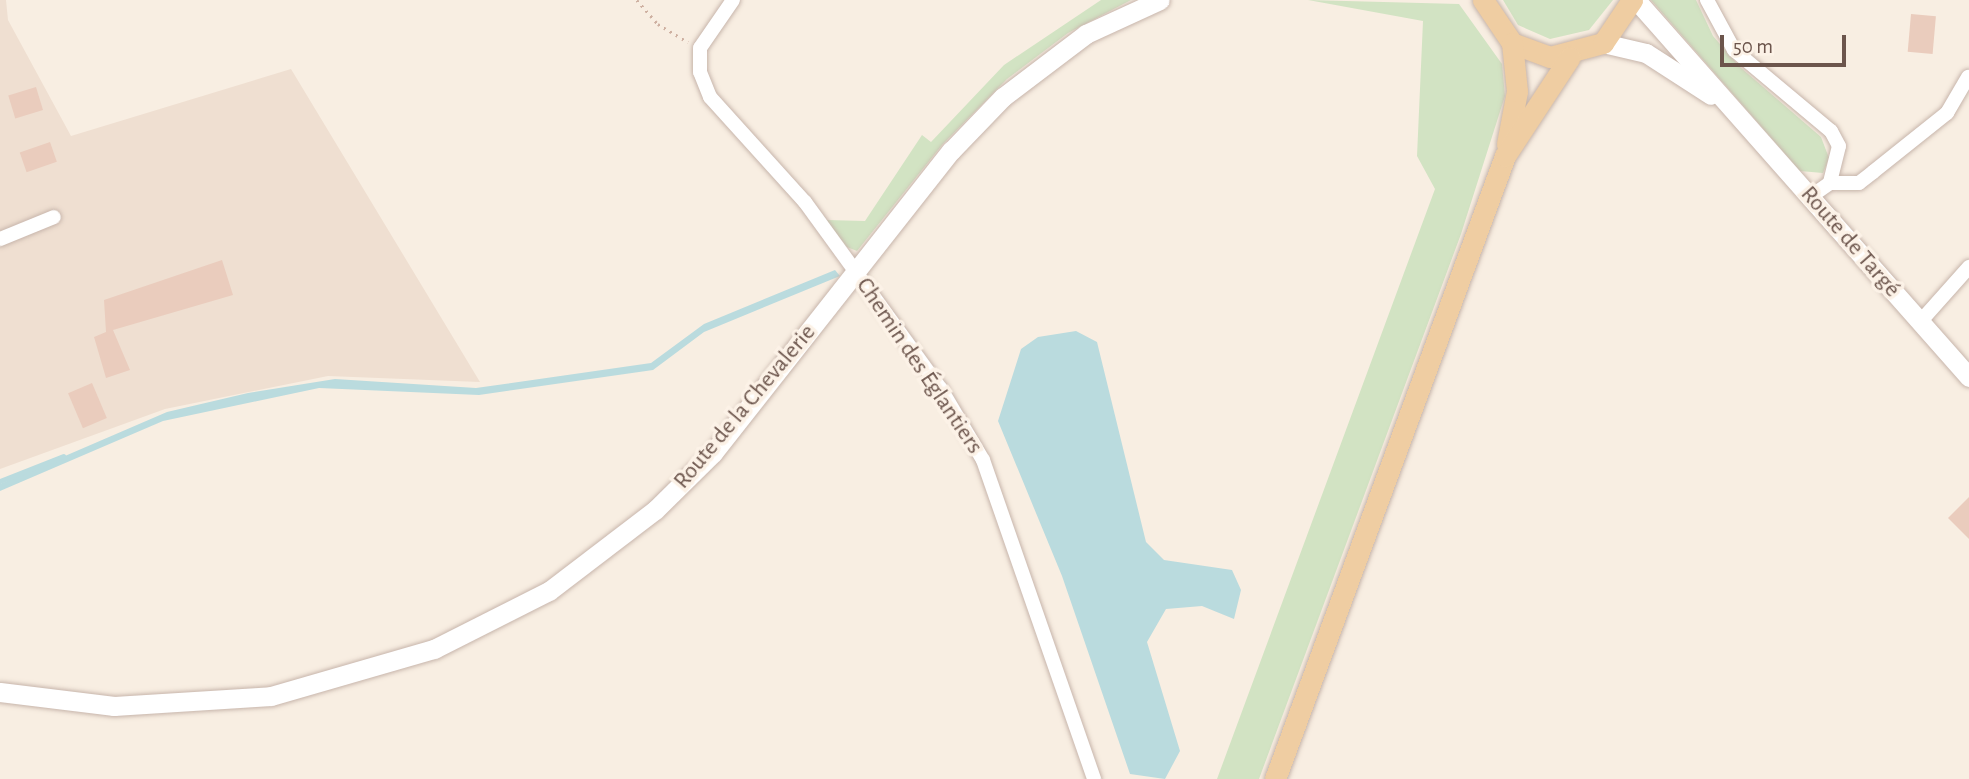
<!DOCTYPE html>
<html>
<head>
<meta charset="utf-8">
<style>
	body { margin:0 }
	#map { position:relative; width:1969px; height:779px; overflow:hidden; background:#f8eee2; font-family:"Alegreya Sans",sans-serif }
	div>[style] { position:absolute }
	.residential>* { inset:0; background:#efdfd1 }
	.green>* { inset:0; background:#d2e3c3 }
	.water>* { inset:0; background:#badbde }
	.stream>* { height:5px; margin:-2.5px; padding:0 2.5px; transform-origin:2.5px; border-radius:2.5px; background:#badbde }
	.building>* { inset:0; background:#eaccbd; transform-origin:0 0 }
	.path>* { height:2.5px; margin-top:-1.25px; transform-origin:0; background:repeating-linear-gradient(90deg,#ceb0a1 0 2px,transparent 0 7px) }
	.roads { filter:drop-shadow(0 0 2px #c7b5ab) drop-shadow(0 0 2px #c7b5ab) }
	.street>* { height:14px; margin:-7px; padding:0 7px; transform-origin:7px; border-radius:7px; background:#fff }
	.secondary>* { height:19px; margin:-9.5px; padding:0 9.5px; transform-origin:9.5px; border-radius:9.5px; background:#fff }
	.primary>* { height:21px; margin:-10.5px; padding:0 10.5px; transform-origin:10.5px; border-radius:10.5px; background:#efcda2 }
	span { translate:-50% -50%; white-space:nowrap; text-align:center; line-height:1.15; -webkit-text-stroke:7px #fcf2e7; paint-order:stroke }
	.street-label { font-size:24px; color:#6c554c }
	.scale { position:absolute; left:1720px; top:35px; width:126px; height:32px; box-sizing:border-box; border:4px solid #6c554c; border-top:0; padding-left:9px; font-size:21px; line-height:24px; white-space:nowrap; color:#6c554c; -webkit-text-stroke:5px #fcf2e7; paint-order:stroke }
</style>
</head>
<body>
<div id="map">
	<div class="residential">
		<div style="clip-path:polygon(0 0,6px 0,8px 20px,71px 136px,291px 69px,480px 382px,328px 376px,165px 409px,0 469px)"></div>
	</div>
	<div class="green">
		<div style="clip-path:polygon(1101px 0,1131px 0,1068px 33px,1007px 79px,942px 145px,857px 251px,847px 247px,826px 220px,865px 221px,922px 135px,931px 142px,1004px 65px)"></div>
		<div style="clip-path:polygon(1308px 0,1459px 4px,1502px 64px,1505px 96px,1461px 234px,1259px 779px,1217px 779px,1435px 189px,1417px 156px,1423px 21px)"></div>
		<div style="clip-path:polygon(1503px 0,1613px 0,1589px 30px,1550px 39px,1518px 25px)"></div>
		<div style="clip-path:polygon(1651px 0,1696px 0,1713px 36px,1740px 67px,1821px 137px,1829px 158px,1823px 173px,1800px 171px)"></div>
	</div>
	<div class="water">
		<div style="clip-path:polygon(835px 270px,840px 276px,704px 332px,653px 370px,479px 395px,319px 388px,163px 421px,0 491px,0 484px,167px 412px,248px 393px,335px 379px,476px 388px,651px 363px,704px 324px)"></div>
		<div style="clip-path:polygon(1076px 331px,1097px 342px,1146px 542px,1164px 560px,1232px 570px,1241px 590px,1234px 619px,1202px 606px,1166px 609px,1147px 642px,1180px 751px,1165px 779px,1130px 774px,1062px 576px,998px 421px,1021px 349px,1038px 337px)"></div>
	</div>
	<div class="stream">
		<div style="left:0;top:481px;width:68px;rotate:-21.6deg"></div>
	</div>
	<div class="building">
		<div style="left:1911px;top:14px;width:25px;height:38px;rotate:5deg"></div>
		<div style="left:36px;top:87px;width:24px;height:29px;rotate:73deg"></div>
		<div style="left:50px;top:142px;width:21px;height:32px;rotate:71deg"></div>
		<div style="clip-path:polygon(222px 260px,233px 295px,113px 330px,130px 370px,106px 378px,94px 337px,106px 332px,104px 300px)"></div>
		<div style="left:92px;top:383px;width:38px;height:26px;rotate:67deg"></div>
		<div style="clip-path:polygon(1969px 497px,1969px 539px,1948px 518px)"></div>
	</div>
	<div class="path">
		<div style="left:637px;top:0;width:32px;rotate:49deg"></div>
		<div style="left:658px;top:24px;width:35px;rotate:31deg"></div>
	</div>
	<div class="roads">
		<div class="street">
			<div style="left:733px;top:0;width:58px;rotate:124.5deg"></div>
			<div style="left:700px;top:48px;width:24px;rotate:90deg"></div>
			<div style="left:700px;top:72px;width:27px;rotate:68deg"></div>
			<div style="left:710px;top:97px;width:142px;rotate:47.9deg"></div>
			<div style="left:805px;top:202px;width:231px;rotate:54deg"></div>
			<div style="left:941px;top:389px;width:82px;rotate:59.4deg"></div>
			<div style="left:983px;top:460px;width:338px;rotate:70.8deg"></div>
			<div style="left:1707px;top:0;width:57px;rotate:61.6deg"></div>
			<div style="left:1734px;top:50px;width:126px;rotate:39.9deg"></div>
			<div style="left:1831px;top:131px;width:17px;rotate:62deg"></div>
			<div style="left:1839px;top:146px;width:38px;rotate:104deg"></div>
			<div style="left:1830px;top:183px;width:24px;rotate:145deg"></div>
			<div style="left:1830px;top:183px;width:29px"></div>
			<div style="left:1859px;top:183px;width:18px;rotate:-38deg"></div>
			<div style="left:1873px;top:172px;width:95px;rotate:-38.6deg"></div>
			<div style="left:1947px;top:113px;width:42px;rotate:-59.7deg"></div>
			<div style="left:0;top:239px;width:58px;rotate:-22.2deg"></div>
			<div style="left:1920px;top:322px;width:74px;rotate:-48.3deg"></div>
		</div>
		<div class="secondary">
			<div style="left:1636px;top:0;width:503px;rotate:48.55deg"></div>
			<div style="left:1603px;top:43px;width:44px;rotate:13.1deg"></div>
			<div style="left:1646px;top:53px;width:77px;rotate:32.9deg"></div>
			<div style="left:0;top:692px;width:115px;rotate:7deg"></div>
			<div style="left:114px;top:706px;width:157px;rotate:-3.6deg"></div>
			<div style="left:271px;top:696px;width:170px;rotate:-16.1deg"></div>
			<div style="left:434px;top:649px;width:129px;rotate:-26.8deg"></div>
			<div style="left:549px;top:591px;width:133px;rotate:-37.4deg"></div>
			<div style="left:655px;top:510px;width:81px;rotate:-44.5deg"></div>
			<div style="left:713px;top:453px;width:385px;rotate:-51.8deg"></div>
			<div style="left:951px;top:151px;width:75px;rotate:-46.1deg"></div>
			<div style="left:1003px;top:97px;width:104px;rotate:-37.2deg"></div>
			<div style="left:1086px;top:34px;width:81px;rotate:-24.7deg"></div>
		</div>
		<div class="primary">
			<div style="left:1483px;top:0;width:52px;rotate:56deg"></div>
			<div style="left:1512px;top:43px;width:40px;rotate:20.2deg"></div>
			<div style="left:1550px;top:57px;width:55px;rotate:-14.8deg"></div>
			<div style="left:1603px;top:43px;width:52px;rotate:-56deg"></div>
			<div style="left:1507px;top:144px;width:54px;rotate:-79.3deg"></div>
			<div style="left:1517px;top:91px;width:48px;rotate:-95.9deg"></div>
			<div style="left:1275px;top:779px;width:664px;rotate:-69.74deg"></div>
			<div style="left:1505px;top:156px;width:118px;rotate:-56.7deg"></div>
		</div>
	</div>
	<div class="street-label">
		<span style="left:1850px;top:242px;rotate:49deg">Route de Targé</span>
		<span style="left:919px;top:366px;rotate:56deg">Chemin des Églantiers</span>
		<span style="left:745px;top:407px;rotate:-50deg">Route de la Chevalerie</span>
	</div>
	<div class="scale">50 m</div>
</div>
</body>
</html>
